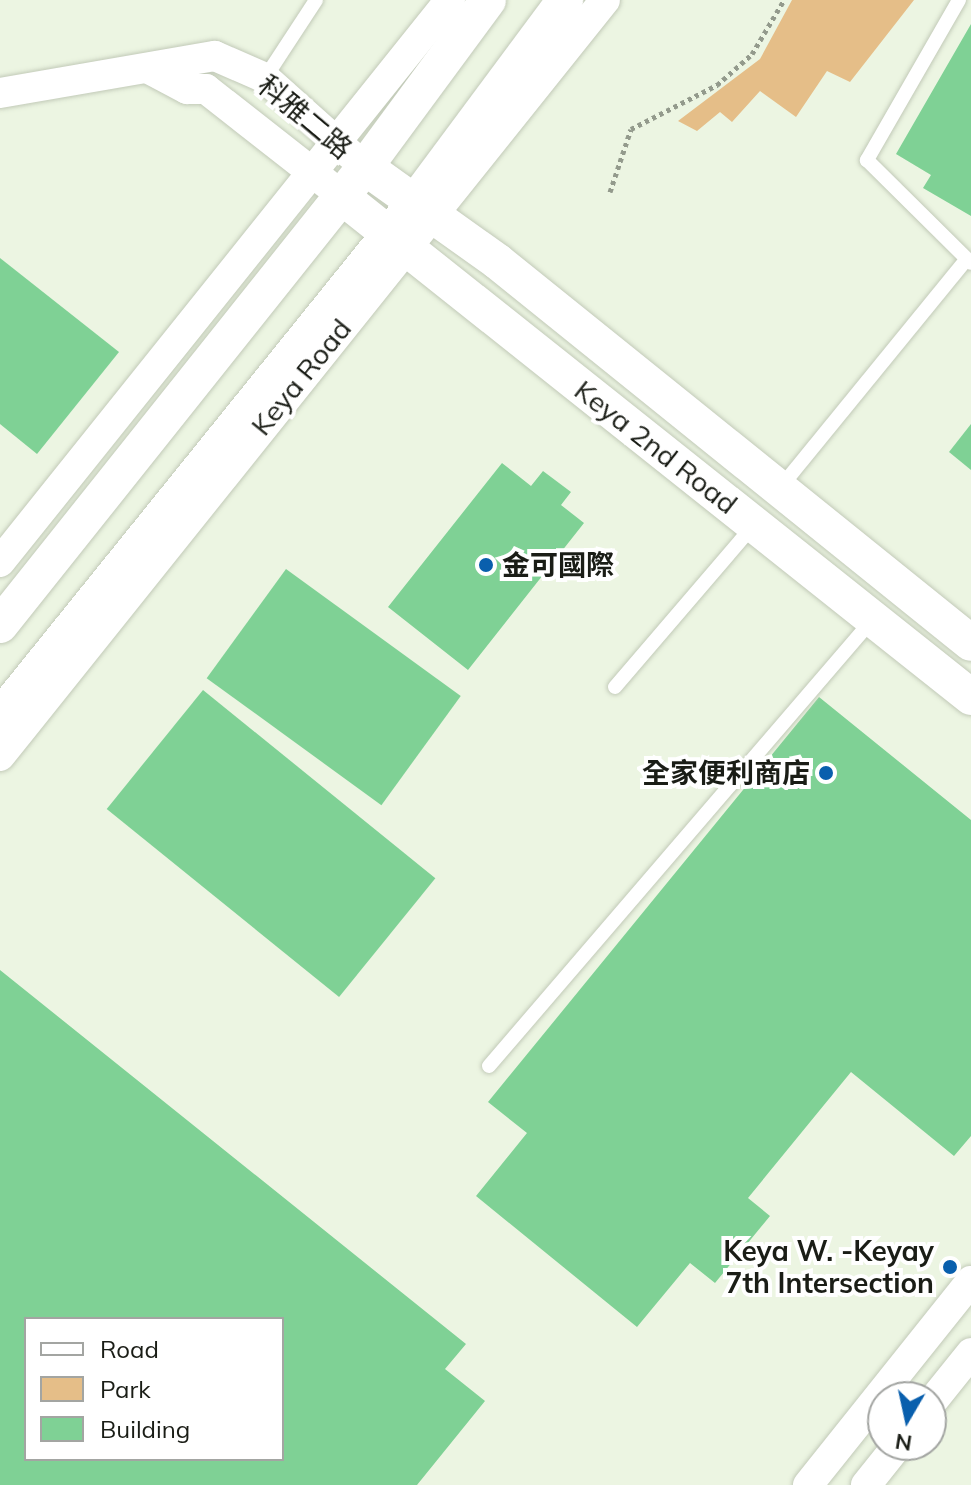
<!DOCTYPE html>
<html>
<head>
<meta charset="utf-8">
<style>
	body { margin:0 }
	#map { position:relative; width:971px; height:1485px; overflow:hidden; background:#ecf5e2; font-family:Mulish,"Noto Sans TC",sans-serif }
	div>[style] { position:absolute }
	.green>* { inset:0; background:#e5be88 }
	.building>* { inset:0; background:#7fd195; transform-origin:0 0 }
	.path>* { height:5px; margin-top:-2.5px; transform-origin:0; background:repeating-linear-gradient(90deg,#939a8c 0 4px,transparent 0 8px) }
	.roads { filter:drop-shadow(0 0 2px #c2cab8) drop-shadow(0 0 2px #c2cab8) }
	.service>* { height:14px; margin:-7px; padding:0 7px; transform-origin:7px; border-radius:7px; background:#fff }
	.minor>* { height:30px; margin:-15px; padding:0 15px; transform-origin:15px; border-radius:15px; background:#fff }
	.tertiary>* { height:36px; margin:-18px; padding:0 18px; transform-origin:18px; border-radius:18px; background:#fff }
	.dots>* { width:22px; height:22px; translate:-50% -50%; box-sizing:border-box; border:4px solid #fff; border-radius:50% }
	span { translate:-50% -50%; white-space:nowrap; text-align:center; line-height:1.15; -webkit-text-stroke:8px #fff; paint-order:stroke }
	.street-label { font-size:28px; color:#1a1d16 }
	.poi-label { font-size:28px; color:#1a1d16; font-weight:700 }
	.left { translate:0 -50%; text-align:left }
	.right { translate:-100% -50%; text-align:right }
	.legend { position:absolute; left:24px; top:1317px; width:260px; height:144px; box-sizing:border-box; background:#fff; border:2px solid #a3a5a2; margin:0; padding:10px 14px; list-style:none; font-size:24px; color:#1a1d16 }
	.legend li { display:flex; align-items:center; gap:16px; height:40px }
	.legend b { width:40px; border:2px solid #a3a5a2 }
	.north { position:absolute; left:867px; top:1381px; width:80px; height:80px; box-sizing:border-box; background:#fff; border:2px solid #a3a5a2; border-radius:50%; rotate:189deg; font-size:22px; font-weight:700; line-height:32px; text-align:center; color:#1a1d16 }
	.north::after { content:''; display:block; margin:auto; width:28px; height:36px; background:#095fad; clip-path:polygon(50% 0,100% 100%,50% 72%,0 100%) }
</style>
</head>
<body>
<div id="map">
	<div class="green">
		<div style="clip-path:polygon(792px 0,914px 0,850px 82px,827px 71px,796px 117px,760px 91px,732px 122px,720px 112px,697px 131px,678px 121px,760px 59px)"></div>
	</div>
	<div class="building">
		<div style="clip-path:polygon(971px 24px,971px 216px,923px 188px,931px 175px,896px 154px)"></div>
		<div style="clip-path:polygon(0 258px,119px 352px,37px 454px,0 424px)"></div>
		<div style="clip-path:polygon(971px 424px,971px 470px,949px 452px)"></div>
		<div style="clip-path:polygon(502px 463px,531px 486px,543px 471px,571px 492px,561px 505px,584px 523px,468px 670px,388px 607px)"></div>
		<div style="left:286px;top:569px;width:216px;height:135px;rotate:36deg"></div>
		<div style="left:203px;top:690px;width:299px;height:153px;rotate:39deg"></div>
		<div style="clip-path:polygon(819px 697px,971px 820px,971px 1136px,954px 1156px,851px 1072px,748px 1198px,770px 1216px,715px 1283px,690px 1263px,637px 1327px,476px 1196px,527px 1133px,488px 1102px)"></div>
		<div style="clip-path:polygon(evenodd,0 970px,466px 1344px,445px 1369px,485px 1401px,417px 1485px,0 1485px,0 970px,26px 1319px,282px 1319px,282px 1459px,26px 1459px,26px 1319px)"></div>
	</div>
	<div class="path">
		<div style="left:610px;top:192px;width:66px;rotate:-71.6deg"></div>
		<div style="left:631px;top:129px;width:97px;rotate:-27.1deg"></div>
		<div style="left:717px;top:85px;width:47px;rotate:-41.5deg"></div>
		<div style="left:752px;top:54px;width:63px;rotate:-59.3deg"></div>
	</div>
	<div class="roads">
		<div class="service">
			<div style="left:959px;top:0;width:185px;rotate:119.9deg"></div>
			<div style="left:867px;top:160px;width:146px;rotate:44.7deg"></div>
			<div style="left:265px;top:78px;width:93px;rotate:-56.8deg"></div>
			<div style="left:780px;top:488px;width:294px;rotate:-50.8deg"></div>
			<div style="left:615px;top:687px;width:213px;rotate:-49.4deg"></div>
			<div style="left:489px;top:1066px;width:589px;rotate:-49.34deg"></div>
		</div>
		<div class="minor">
			<div style="left:151px;top:70px;width:41px;rotate:27.8deg"></div>
			<div style="left:187px;top:89px;width:19px"></div>
			<div style="left:206px;top:89px;width:154px;rotate:38.1deg"></div>
			<div style="left:0;top:93px;width:218px;rotate:-9.8deg"></div>
			<div style="left:215px;top:56px;width:55px;rotate:23.7deg"></div>
			<div style="left:265px;top:78px;width:115px;rotate:41.8deg"></div>
			<div style="left:0;top:562px;width:720px;rotate:-51.32deg"></div>
			<div style="left:0;top:756px;width:968px;rotate:-51.33deg"></div>
			<div style="left:931px;top:1403px;width:64px;rotate:-51.3deg"></div>
			<div style="left:808px;top:1485px;width:261px;rotate:-51.4deg"></div>
			<div style="left:866px;top:1485px;width:51px;rotate:-51.3deg"></div>
		</div>
		<div class="tertiary">
			<div style="left:365px;top:167px;width:163px;rotate:35.5deg"></div>
			<div style="left:498px;top:262px;width:607px;rotate:38.85deg"></div>
			<div style="left:341px;top:196px;width:805px;rotate:38.49deg"></div>
			<div style="left:0;top:625px;width:586px;rotate:-51.45deg"></div>
			<div style="left:365px;top:167px;width:207px;rotate:-53.6deg"></div>
			<div style="left:0;top:717px;width:656px;rotate:-51.12deg"></div>
			<div style="left:412px;top:206px;width:257px;rotate:-53.4deg"></div>
		</div>
	</div>
	<div class="dots">
		<div style="left:486px;top:565px;background:#095fad"></div>
		<div style="left:826px;top:773px;background:#095fad"></div>
		<div style="left:950px;top:1267px;background:#095fad"></div>
	</div>
	<div class="street-label">
		<span style="left:305px;top:117px;rotate:40deg">科雅二路</span>
		<span style="left:301px;top:377px;rotate:-51deg">Keya Road</span>
		<span style="left:656px;top:447px;rotate:38deg">Keya 2nd Road</span>
	</div>
	<div class="poi-label">
		<span class="left" style="left:502px;top:565px">金可國際</span>
		<span class="right" style="left:810px;top:773px">全家便利商店</span>
		<span class="right" style="left:934px;top:1267px">Keya W. -Keyay<br>7th Intersection</span>
	</div>
	<ul class="legend">
	<li><b style="height:10px;background:#fff"></b>Road</li>
	<li><b style="height:22px;background:#e5be88"></b>Park</li>
	<li><b style="height:22px;background:#7fd195"></b>Building</li>
	</ul>
	<div class="north">N</div>
</div>
</body>
</html>
